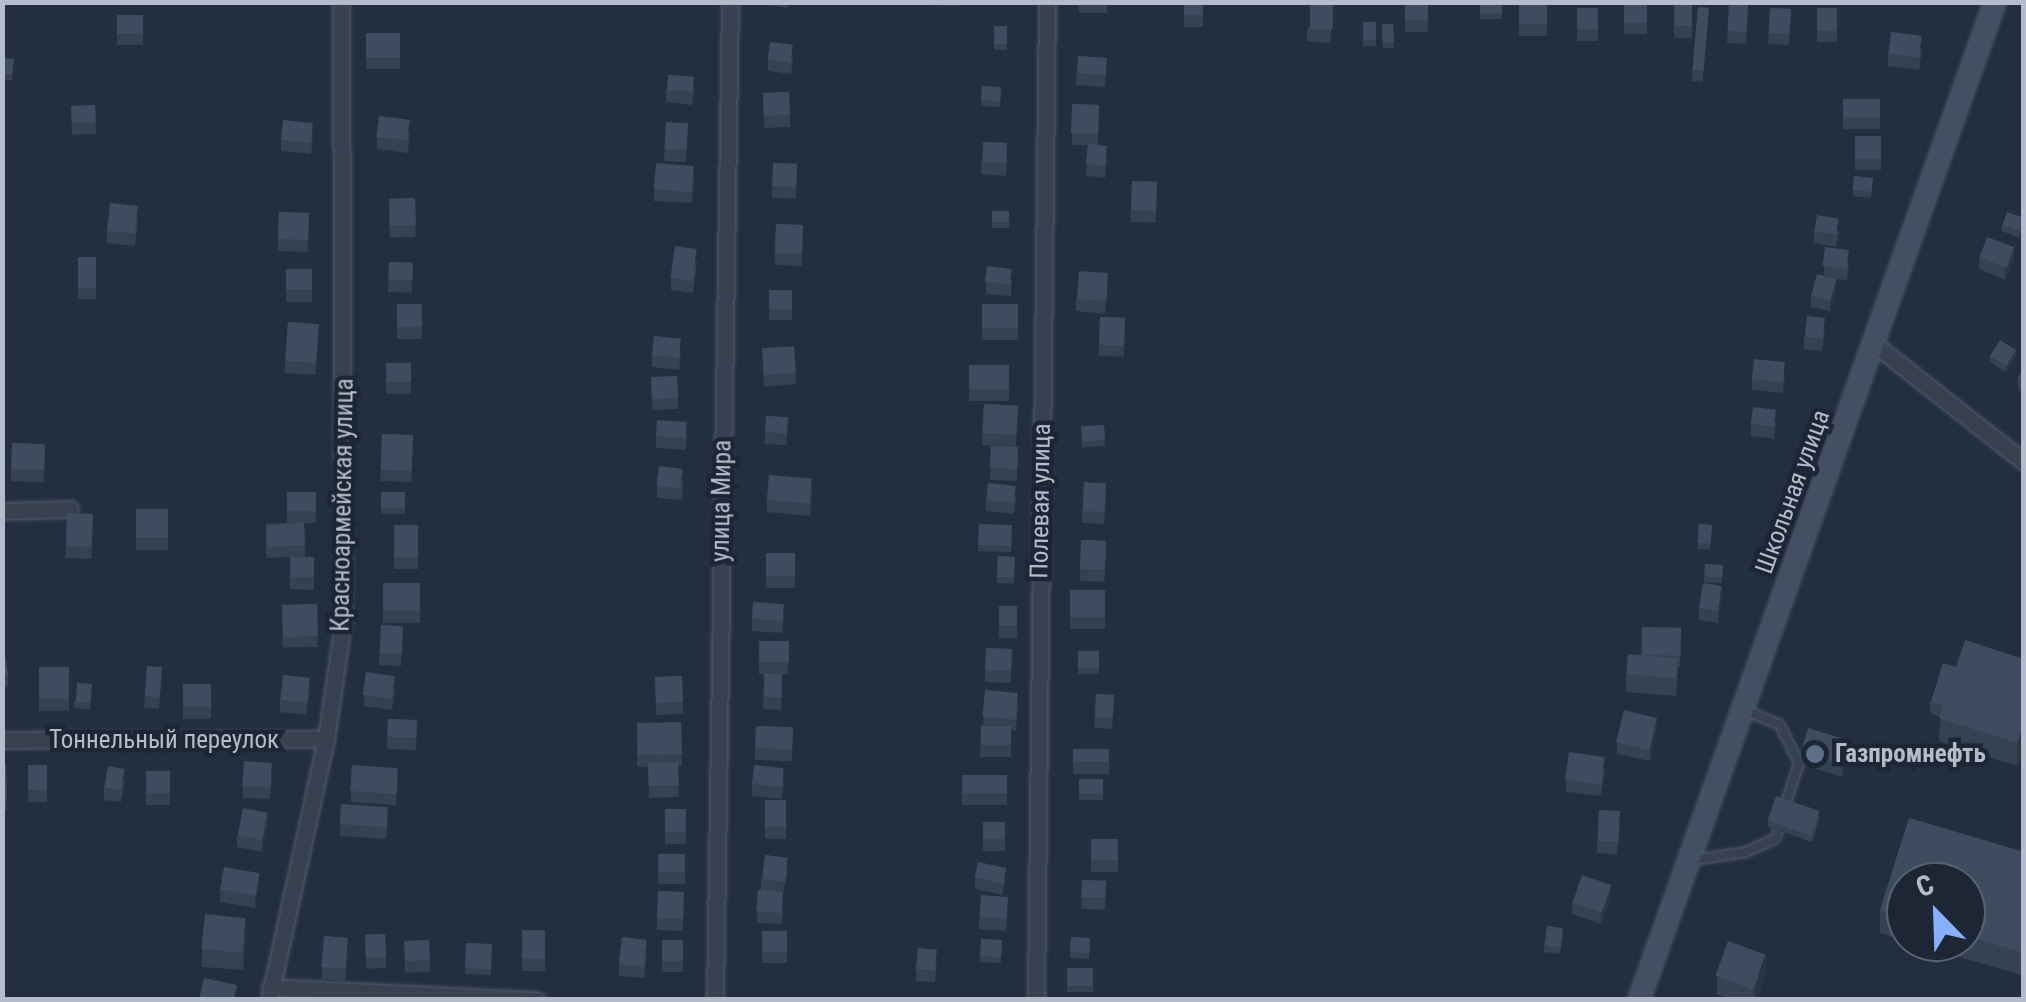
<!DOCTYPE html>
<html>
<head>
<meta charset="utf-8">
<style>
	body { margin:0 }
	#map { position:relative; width:2026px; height:1002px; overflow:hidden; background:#232e40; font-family:"Roboto Condensed",sans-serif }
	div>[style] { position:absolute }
	.roads { filter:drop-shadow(0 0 2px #525c6b) drop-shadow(0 0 2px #525c6b) }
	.service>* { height:8px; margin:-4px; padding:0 4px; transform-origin:4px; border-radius:4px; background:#374150 }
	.minor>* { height:15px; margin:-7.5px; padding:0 7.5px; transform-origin:7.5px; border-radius:7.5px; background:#374150 }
	.secondary>* { height:20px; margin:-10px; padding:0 10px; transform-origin:10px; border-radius:10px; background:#454f63 }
	.wall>* { inset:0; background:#364153; transform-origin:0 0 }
	.shaded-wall>* { inset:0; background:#2c3543 }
	.building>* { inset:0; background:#3f4c60; transform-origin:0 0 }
	.dots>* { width:28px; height:28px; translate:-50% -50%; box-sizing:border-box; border:5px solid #1c2635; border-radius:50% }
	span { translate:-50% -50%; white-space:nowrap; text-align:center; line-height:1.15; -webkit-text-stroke:9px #1c2635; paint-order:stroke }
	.street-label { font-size:25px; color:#b4bccb }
	.poi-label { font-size:25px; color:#b4bccb; font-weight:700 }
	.left { translate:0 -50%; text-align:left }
	.frame { position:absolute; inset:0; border:5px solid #b4bccb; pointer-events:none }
	.north { position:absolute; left:1886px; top:862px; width:100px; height:100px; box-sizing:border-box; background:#1c2635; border:2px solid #596271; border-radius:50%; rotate:337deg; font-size:28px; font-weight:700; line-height:40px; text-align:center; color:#b4bccb }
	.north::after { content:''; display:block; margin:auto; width:35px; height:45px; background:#86affe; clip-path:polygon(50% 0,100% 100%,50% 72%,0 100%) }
</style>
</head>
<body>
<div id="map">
	<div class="roads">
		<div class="service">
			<div style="left:1745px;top:710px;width:38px;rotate:23deg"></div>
			<div style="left:1780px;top:725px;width:42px;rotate:63.4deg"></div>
			<div style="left:1799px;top:763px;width:45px;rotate:108deg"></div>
			<div style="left:1693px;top:860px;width:54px;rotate:-8.6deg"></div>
			<div style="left:1746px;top:852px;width:33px;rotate:-25deg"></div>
			<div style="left:1776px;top:838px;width:14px;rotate:-73deg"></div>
		</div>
		<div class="minor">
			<div style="left:1873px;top:343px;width:192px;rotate:38.2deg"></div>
			<div style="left:2px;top:511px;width:68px;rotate:-1.7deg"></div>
			<div style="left:2px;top:740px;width:324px;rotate:-0.2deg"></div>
			<div style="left:270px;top:987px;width:267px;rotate:2.8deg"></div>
			<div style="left:269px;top:1000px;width:267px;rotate:-77.7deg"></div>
			<div style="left:326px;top:739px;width:118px;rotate:-81.7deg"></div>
			<div style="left:343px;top:622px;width:620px;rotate:-90.18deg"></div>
			<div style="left:715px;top:1000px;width:998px;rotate:-89.14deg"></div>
			<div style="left:1036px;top:1000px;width:998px;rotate:-89.37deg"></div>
		</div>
		<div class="secondary">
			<div style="left:1639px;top:1000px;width:1060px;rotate:-70.37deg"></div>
		</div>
	</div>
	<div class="wall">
		<div style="clip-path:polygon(768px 2px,790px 2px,788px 8px,768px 5px)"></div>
		<div style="clip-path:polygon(926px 2px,960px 2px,960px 6px,926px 5px)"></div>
		<div style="left:1079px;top:2px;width:28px;height:11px"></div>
		<div style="left:1184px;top:2px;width:19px;height:25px"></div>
		<div style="clip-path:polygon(1334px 2px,1330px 43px,1307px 41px,1307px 29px)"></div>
		<div style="left:1405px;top:2px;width:23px;height:30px"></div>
		<div style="left:1480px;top:2px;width:22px;height:17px"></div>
		<div style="left:1519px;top:2px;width:28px;height:34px"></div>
		<div style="left:1647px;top:2px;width:32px;height:23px;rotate:90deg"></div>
		<div style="left:1674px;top:2px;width:18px;height:36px"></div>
		<div style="left:1729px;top:4px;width:19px;height:39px;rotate:3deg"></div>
		<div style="left:1698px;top:7px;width:11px;height:74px;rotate:5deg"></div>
		<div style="left:1577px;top:8px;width:21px;height:33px"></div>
		<div style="left:1770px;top:8px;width:21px;height:36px;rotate:3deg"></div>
		<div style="left:1837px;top:8px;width:34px;height:20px;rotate:90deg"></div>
		<div style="left:117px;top:15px;width:26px;height:30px"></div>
		<div style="left:1363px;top:22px;width:13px;height:24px"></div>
		<div style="left:1393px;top:24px;width:24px;height:11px;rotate:88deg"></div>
		<div style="left:994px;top:26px;width:13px;height:24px"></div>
		<div style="left:366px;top:33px;width:34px;height:36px"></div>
		<div style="clip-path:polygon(1922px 48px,1919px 70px,1888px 66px,1888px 54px)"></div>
		<div style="left:1078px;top:56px;width:29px;height:29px;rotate:4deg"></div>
		<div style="clip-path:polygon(793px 57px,791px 74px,768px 71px,768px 60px)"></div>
		<div style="clip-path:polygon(2px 58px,14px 59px,12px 80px,2px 80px)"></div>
		<div style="left:982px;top:86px;width:19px;height:20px;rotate:3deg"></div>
		<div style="clip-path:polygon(694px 89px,692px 105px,666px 102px,666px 90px)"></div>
		<div style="left:789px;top:92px;width:35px;height:26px;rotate:88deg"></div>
		<div style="left:1843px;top:99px;width:37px;height:30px"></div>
		<div style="clip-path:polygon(1072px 104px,1099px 105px,1098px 145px,1107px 158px,1105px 178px,1086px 176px,1088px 145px,1072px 145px)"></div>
		<div style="left:95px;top:105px;width:29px;height:24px;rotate:88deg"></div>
		<div style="left:666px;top:122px;width:22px;height:39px;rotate:3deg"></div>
		<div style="clip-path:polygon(410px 132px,408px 153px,377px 149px,377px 137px)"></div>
		<div style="clip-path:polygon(313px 134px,311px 154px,281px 151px,281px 140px)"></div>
		<div style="left:1855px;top:136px;width:26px;height:34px"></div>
		<div style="clip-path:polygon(1007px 155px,1006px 176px,981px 174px,981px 162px)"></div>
		<div style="left:773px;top:163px;width:24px;height:35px;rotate:2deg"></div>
		<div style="clip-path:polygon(694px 178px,692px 203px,654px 201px,654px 189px)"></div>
		<div style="clip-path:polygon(1873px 178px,1871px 198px,1853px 196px,1853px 190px)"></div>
		<div style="left:1132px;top:181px;width:25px;height:41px;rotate:2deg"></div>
		<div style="left:415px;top:198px;width:39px;height:26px;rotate:89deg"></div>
		<div style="left:992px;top:211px;width:17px;height:17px"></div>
		<div style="left:279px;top:212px;width:30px;height:39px;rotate:2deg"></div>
		<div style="clip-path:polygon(138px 218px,135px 246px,107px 243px,107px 231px)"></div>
		<div style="clip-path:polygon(2024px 218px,2024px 226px,2019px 238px,2002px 231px,2002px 225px)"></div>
		<div style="left:776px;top:224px;width:27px;height:41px;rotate:2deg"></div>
		<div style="clip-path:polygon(1814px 231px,1839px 231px,1836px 247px,1814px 243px)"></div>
		<div style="left:78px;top:257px;width:18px;height:42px"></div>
		<div style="clip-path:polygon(1979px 258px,2014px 259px,2005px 280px,1979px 269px)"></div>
		<div style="clip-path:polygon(697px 261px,693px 293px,671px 290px,671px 278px)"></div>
		<div style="left:389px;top:262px;width:24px;height:30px;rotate:2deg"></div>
		<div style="clip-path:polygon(1849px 262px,1847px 280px,1836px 279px,1836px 290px,1830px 311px,1811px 307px,1811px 295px,1824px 275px,1824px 266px)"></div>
		<div style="left:286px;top:269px;width:26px;height:33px"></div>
		<div style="clip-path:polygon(1012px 280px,1011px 296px,986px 294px,986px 282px)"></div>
		<div style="clip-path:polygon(1108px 285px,1105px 314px,1076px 311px,1076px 299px)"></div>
		<div style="left:769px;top:290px;width:23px;height:30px"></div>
		<div style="left:397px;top:304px;width:25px;height:35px"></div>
		<div style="left:982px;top:304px;width:36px;height:36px"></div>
		<div style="left:1100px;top:317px;width:25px;height:39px;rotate:2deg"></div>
		<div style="left:288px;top:322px;width:31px;height:51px;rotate:4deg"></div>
		<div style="clip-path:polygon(1825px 330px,1822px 351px,1804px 349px,1804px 337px)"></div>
		<div style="clip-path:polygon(762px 348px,796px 373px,796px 384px,764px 387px)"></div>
		<div style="clip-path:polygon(681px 351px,679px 370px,652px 367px,652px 355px)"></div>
		<div style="clip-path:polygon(1990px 356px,2016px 356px,2006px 372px,1990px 362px)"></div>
		<div style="left:386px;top:363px;width:25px;height:31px"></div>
		<div style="left:1009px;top:365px;width:36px;height:40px;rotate:90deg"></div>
		<div style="clip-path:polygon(2024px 368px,2024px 394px,2018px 390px,2018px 378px)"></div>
		<div style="clip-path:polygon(1785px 374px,1783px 393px,1752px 390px,1752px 379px)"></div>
		<div style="left:677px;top:376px;width:33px;height:26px;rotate:88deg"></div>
		<div style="left:984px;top:404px;width:34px;height:41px;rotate:3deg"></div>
		<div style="left:766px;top:416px;width:22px;height:28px;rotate:3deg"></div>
		<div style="clip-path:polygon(1776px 422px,1774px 439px,1751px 436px,1751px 424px)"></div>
		<div style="left:1104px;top:425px;width:21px;height:23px;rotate:87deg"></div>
		<div style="left:382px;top:434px;width:31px;height:47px;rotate:2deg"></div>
		<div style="clip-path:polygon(687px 434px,686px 450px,656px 448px,656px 436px)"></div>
		<div style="left:12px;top:443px;width:33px;height:38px;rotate:2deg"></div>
		<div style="left:991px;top:446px;width:27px;height:34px;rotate:2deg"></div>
		<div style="clip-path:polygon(683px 480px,682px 500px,657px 498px,657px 486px)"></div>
		<div style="clip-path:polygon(812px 490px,810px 516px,767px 512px,767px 500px)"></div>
		<div style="clip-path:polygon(316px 492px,316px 523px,304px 523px,305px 557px,314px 557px,314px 590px,290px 589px,290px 557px,266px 558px,266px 524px,287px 523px,287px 493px)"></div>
		<div style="left:381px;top:492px;width:24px;height:22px"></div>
		<div style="clip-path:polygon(1106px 495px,1104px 524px,1082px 523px,1082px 511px)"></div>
		<div style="clip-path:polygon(1016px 497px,1014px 514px,986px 511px,986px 500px)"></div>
		<div style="left:136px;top:509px;width:32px;height:41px"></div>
		<div style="left:67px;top:513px;width:26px;height:45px;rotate:2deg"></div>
		<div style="left:979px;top:524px;width:33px;height:27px;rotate:2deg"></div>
		<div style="left:1699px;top:524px;width:13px;height:25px;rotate:4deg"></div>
		<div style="left:394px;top:525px;width:24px;height:44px"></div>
		<div style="left:1081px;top:540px;width:25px;height:41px;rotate:2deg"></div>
		<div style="left:766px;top:553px;width:29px;height:35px"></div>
		<div style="left:998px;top:556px;width:17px;height:27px;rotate:3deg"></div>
		<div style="left:1705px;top:564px;width:18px;height:18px;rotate:3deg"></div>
		<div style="left:383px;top:583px;width:37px;height:40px"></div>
		<div style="left:1070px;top:590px;width:35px;height:39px"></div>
		<div style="clip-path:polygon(1722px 598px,1718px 623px,1699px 620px,1699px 608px)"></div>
		<div style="left:317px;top:604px;width:43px;height:35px;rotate:89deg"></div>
		<div style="left:1017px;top:606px;width:32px;height:18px;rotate:90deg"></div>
		<div style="clip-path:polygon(784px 616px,782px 633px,752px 631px,752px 619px)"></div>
		<div style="left:381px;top:625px;width:22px;height:40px;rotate:3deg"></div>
		<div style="clip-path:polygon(1681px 628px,1680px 667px,1678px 667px,1676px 696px,1626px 692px,1626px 674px,1642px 655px)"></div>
		<div style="clip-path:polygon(759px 641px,789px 641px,788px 674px,782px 674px,781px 710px,763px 709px,764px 674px,759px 674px)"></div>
		<div style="left:986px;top:648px;width:26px;height:34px;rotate:2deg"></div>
		<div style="left:1099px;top:651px;width:23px;height:21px;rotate:90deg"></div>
		<div style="clip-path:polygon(2px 655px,8px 675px,8px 687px,2px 688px)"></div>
		<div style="clip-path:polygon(2024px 659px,2024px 746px,2017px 766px,1939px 741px,1940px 717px,1930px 713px,1930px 702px,1956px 667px)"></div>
		<div style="left:147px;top:666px;width:15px;height:42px;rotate:4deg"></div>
		<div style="left:39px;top:667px;width:30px;height:44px"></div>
		<div style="left:682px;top:676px;width:38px;height:27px;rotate:88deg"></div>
		<div style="clip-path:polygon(92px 684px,90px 710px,74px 708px,74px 702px)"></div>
		<div style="left:183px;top:684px;width:28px;height:35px"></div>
		<div style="clip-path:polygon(395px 688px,392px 710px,364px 706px,364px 695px)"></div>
		<div style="clip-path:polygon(310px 690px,306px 715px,280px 712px,280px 700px)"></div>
		<div style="clip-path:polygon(985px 690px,1018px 704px,1016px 731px,1011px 730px,1011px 757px,980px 757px,981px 726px,983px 726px)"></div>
		<div style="left:1096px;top:694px;width:18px;height:34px;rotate:3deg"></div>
		<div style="left:388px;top:719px;width:29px;height:30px;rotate:2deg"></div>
		<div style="clip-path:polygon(681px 722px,682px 766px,678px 766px,679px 797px,649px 798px,648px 767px,637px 767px,637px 723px)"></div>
		<div style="left:756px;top:726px;width:37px;height:34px;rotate:2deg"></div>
		<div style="clip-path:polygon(1657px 729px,1650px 761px,1617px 754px,1617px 742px)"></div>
		<div style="left:1109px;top:749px;width:25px;height:36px;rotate:90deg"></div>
		<div style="clip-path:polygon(1801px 752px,1850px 753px,1842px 777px,1801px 764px)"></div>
		<div style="clip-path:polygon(2px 765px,6px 765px,7px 810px,2px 810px)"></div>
		<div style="left:28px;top:765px;width:19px;height:37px"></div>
		<div style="clip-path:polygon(1605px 769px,1601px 796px,1566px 792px,1566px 780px)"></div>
		<div style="left:146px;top:771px;width:24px;height:34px"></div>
		<div style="clip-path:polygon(272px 775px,270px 799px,243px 798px,243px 786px)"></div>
		<div style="left:962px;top:775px;width:45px;height:30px"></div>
		<div style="left:1103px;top:779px;width:21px;height:24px;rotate:90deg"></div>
		<div style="clip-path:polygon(398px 780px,396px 805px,351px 802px,351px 791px)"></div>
		<div style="clip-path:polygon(784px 780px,782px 799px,752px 796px,752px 784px)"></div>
		<div style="clip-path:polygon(125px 781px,121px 802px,104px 800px,104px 788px)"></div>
		<div style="left:765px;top:800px;width:21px;height:39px"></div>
		<div style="left:665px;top:809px;width:21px;height:35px"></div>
		<div style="clip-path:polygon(1820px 817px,1812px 842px,1768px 827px,1768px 821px)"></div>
		<div style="clip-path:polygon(1909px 818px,2024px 852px,2024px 976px,1910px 942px,1966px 942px,1966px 882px,1906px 882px,1906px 941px,1880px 933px,1880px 910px)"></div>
		<div style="clip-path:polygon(388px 819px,386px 839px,340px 836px,340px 824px)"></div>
		<div style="left:983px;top:822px;width:22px;height:29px"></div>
		<div style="clip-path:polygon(1620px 823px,1617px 855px,1597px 853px,1597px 841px)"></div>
		<div style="clip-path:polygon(268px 825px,262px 852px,237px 847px,237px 835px)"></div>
		<div style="left:1091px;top:839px;width:27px;height:33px"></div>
		<div style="left:658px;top:854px;width:27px;height:30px"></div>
		<div style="clip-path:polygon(788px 870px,783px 894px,782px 924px,757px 923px,758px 890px,761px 891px,761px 879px)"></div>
		<div style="clip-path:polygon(975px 878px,1006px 879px,1002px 895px,975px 889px)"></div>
		<div style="left:1082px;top:880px;width:24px;height:29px;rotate:2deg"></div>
		<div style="clip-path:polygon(259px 885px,255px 908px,220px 902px,220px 890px)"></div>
		<div style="left:658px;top:891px;width:26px;height:39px;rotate:2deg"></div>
		<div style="clip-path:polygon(1611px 897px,1601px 924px,1572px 914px,1572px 902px)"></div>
		<div style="clip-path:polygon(1008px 909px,1006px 931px,979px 929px,979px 917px)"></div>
		<div style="left:522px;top:930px;width:23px;height:41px"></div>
		<div style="left:762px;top:931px;width:25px;height:32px"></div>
		<div style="left:385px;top:934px;width:34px;height:20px;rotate:88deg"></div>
		<div style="clip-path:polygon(1563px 934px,1560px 954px,1544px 952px,1544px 946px)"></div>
		<div style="clip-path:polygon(246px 935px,243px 970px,202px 967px,202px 949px)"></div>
		<div style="left:1071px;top:937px;width:19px;height:21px;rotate:3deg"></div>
		<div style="left:981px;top:939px;width:21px;height:23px;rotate:3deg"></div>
		<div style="left:429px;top:940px;width:32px;height:25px;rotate:88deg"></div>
		<div style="left:662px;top:940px;width:21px;height:32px"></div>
		<div style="left:466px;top:943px;width:26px;height:31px;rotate:2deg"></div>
		<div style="clip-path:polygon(348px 950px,345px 981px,322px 979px,322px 967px)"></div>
		<div style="clip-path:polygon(647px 952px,644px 978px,619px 976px,619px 964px)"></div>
		<div style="clip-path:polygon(937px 962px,935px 982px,916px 981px,916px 969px)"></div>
		<div style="left:1067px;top:968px;width:26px;height:24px"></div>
		<div style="clip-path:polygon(1766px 973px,1757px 1000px,1733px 1000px,1717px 994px,1717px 976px)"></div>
	</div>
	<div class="shaded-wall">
		<div style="clip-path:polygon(2014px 247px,2014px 259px,2005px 280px,2005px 268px)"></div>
		<div style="clip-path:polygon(1836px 279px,1836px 290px,1830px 311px,1830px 300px)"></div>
		<div style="clip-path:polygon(2016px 350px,2016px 356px,2006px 372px,2006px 366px)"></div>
		<div style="clip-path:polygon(1722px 586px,1722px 598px,1718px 623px,1718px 611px)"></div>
		<div style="clip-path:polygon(1657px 718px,1657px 729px,1650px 761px,1650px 749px)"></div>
		<div style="clip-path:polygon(2024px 723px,2024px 746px,2017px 766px,2017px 743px)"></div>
		<div style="clip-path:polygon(1850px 741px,1850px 753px,1842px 777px,1842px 765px)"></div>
		<div style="clip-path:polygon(268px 813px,268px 825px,262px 852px,262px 840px)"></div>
		<div style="clip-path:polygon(259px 873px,259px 885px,255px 908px,255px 896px)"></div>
		<div style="clip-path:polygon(1611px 885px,1611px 897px,1601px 924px,1601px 912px)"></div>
		<div style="clip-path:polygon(246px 918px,246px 935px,243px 970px,243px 953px)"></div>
		<div style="clip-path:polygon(1766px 955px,1766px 973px,1757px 1000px,1754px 1000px,1754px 990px)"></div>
	</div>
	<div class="building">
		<div style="left:1184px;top:2px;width:19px;height:13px"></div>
		<div style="left:1310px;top:2px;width:23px;height:27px"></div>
		<div style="left:1405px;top:2px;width:23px;height:18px"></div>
		<div style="left:1480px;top:2px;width:22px;height:11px"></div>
		<div style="left:1519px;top:2px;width:28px;height:22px"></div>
		<div style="left:1647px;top:2px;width:21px;height:23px;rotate:90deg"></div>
		<div style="left:1674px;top:2px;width:18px;height:24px"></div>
		<div style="left:1729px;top:4px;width:19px;height:27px;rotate:3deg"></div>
		<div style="left:1698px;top:7px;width:11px;height:63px;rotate:5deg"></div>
		<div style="left:1577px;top:8px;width:21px;height:21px"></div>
		<div style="left:1770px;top:8px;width:21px;height:25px;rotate:3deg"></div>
		<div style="left:1837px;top:8px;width:23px;height:20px;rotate:90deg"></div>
		<div style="left:117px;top:15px;width:26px;height:19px"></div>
		<div style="left:1363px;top:22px;width:13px;height:18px"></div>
		<div style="left:1393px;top:24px;width:18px;height:11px;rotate:87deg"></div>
		<div style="left:994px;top:26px;width:13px;height:18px"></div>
		<div style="left:1891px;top:32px;width:31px;height:22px;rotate:7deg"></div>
		<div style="left:366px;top:33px;width:34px;height:25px"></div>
		<div style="left:770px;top:42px;width:23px;height:18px;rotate:7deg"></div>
		<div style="left:1078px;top:56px;width:29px;height:17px;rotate:4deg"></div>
		<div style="clip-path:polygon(2px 58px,14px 59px,12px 74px,2px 74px)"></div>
		<div style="left:668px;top:75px;width:26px;height:15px;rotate:4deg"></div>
		<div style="left:982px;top:86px;width:19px;height:14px;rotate:3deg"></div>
		<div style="left:789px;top:92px;width:23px;height:26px;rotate:88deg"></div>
		<div style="left:1843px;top:99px;width:37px;height:18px"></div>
		<div style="left:1072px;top:104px;width:27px;height:29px;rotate:2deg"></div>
		<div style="left:95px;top:105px;width:17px;height:24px;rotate:87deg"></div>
		<div style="left:379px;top:116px;width:31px;height:21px;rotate:7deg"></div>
		<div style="left:283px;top:120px;width:30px;height:20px;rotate:6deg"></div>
		<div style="left:666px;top:122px;width:22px;height:27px;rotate:3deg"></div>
		<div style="left:1855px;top:136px;width:26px;height:23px"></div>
		<div style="left:983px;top:142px;width:24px;height:20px;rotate:2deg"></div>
		<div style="left:1088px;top:144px;width:19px;height:20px;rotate:6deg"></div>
		<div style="left:656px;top:163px;width:38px;height:26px;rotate:5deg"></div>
		<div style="left:773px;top:163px;width:24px;height:23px;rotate:2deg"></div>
		<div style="left:1854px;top:176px;width:19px;height:14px;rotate:6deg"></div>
		<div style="left:1132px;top:181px;width:25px;height:29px;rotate:2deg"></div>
		<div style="left:415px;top:198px;width:27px;height:26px;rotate:88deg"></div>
		<div style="left:110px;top:203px;width:28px;height:28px;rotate:6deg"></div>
		<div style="left:992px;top:211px;width:17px;height:11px"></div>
		<div style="left:279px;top:212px;width:30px;height:27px;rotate:2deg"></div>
		<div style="left:2007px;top:212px;width:18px;height:14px;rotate:19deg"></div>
		<div style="left:1817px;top:215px;width:22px;height:16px;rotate:10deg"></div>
		<div style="left:776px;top:224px;width:27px;height:29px;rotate:2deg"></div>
		<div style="left:1987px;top:237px;width:29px;height:22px;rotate:20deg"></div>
		<div style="left:675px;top:246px;width:22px;height:32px;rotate:8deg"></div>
		<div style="left:1825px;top:247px;width:24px;height:19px;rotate:7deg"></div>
		<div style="left:78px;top:257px;width:18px;height:31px"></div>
		<div style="left:389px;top:262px;width:24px;height:18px;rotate:2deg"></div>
		<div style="left:987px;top:266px;width:25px;height:16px;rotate:7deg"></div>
		<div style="left:286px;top:269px;width:26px;height:21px"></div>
		<div style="left:1079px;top:271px;width:29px;height:28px;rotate:4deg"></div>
		<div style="left:1817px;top:274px;width:20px;height:22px;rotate:15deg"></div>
		<div style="left:769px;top:290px;width:23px;height:19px"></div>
		<div style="left:397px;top:304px;width:25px;height:23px"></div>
		<div style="left:982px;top:304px;width:36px;height:24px"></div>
		<div style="left:1807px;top:316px;width:18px;height:21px;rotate:6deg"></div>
		<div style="left:1100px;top:317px;width:25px;height:28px;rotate:2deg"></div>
		<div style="left:288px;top:322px;width:31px;height:39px;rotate:4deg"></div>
		<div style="left:654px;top:336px;width:27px;height:19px;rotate:6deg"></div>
		<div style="left:2000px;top:340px;width:19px;height:19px;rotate:32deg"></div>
		<div style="left:794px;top:346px;width:27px;height:32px;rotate:86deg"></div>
		<div style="left:1754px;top:359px;width:31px;height:20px;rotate:6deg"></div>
		<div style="left:386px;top:363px;width:25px;height:19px"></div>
		<div style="left:1009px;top:365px;width:24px;height:40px;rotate:90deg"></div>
		<div style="clip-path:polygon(2024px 368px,2024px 382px,2018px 378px)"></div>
		<div style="left:677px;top:376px;width:22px;height:26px;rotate:87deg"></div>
		<div style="left:984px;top:404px;width:34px;height:29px;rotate:3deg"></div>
		<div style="left:1753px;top:407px;width:23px;height:17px;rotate:7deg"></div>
		<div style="left:766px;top:416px;width:22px;height:16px;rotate:3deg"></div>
		<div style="left:657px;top:420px;width:30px;height:16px;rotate:4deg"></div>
		<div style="left:1104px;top:425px;width:15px;height:23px;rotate:86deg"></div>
		<div style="left:382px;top:434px;width:31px;height:36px;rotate:2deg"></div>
		<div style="left:12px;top:443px;width:33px;height:26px;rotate:2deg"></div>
		<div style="left:991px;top:446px;width:27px;height:22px;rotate:2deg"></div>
		<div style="left:659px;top:466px;width:24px;height:20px;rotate:7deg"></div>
		<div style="left:769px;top:475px;width:43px;height:25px;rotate:5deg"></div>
		<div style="left:1084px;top:482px;width:22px;height:29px;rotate:3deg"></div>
		<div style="left:988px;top:483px;width:28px;height:17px;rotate:6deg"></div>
		<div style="left:316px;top:492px;width:19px;height:29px;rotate:90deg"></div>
		<div style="left:381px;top:492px;width:24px;height:16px"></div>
		<div style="left:136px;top:509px;width:32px;height:29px"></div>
		<div style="left:67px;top:513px;width:26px;height:33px;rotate:2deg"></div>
		<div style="left:304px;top:523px;width:22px;height:38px;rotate:87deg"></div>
		<div style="left:979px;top:524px;width:33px;height:21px;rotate:2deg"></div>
		<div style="left:1699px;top:524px;width:13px;height:19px;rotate:4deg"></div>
		<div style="left:394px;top:525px;width:24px;height:32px"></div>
		<div style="left:1081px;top:540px;width:25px;height:29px;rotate:2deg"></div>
		<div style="left:766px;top:553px;width:29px;height:23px"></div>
		<div style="left:998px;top:556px;width:17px;height:21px;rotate:3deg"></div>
		<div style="left:290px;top:557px;width:24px;height:20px"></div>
		<div style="left:1705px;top:564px;width:18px;height:12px;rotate:3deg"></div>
		<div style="left:383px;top:583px;width:37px;height:28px"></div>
		<div style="left:1703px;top:583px;width:19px;height:25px;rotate:9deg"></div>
		<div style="left:1070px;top:590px;width:35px;height:27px"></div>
		<div style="left:753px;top:602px;width:31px;height:17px;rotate:4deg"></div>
		<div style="left:317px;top:604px;width:32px;height:35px;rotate:88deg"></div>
		<div style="left:1017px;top:606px;width:20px;height:18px;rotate:90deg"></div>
		<div style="left:381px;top:625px;width:22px;height:28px;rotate:3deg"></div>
		<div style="left:1642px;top:627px;width:39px;height:28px;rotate:1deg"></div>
		<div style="clip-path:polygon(1965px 640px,2024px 659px,2024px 723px,2017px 743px,1939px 718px)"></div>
		<div style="left:759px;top:641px;width:30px;height:21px"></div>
		<div style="left:986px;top:648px;width:26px;height:22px;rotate:2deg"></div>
		<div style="left:1099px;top:651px;width:17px;height:21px;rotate:90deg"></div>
		<div style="clip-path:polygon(5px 654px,8px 675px,2px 676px,2px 655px)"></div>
		<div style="left:1628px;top:654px;width:50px;height:20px;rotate:5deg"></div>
		<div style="left:1943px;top:663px;width:14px;height:41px;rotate:17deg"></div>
		<div style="left:147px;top:666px;width:15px;height:30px;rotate:4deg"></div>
		<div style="left:39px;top:667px;width:30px;height:32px"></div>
		<div style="left:366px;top:672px;width:29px;height:23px;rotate:8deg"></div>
		<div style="left:764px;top:674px;width:18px;height:23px"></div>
		<div style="left:283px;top:675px;width:27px;height:25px;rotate:6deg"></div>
		<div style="left:682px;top:676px;width:26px;height:27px;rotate:88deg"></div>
		<div style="left:77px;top:683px;width:15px;height:19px;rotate:4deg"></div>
		<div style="left:183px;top:684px;width:28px;height:23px"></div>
		<div style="left:985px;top:690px;width:33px;height:27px;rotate:5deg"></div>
		<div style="left:1096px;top:694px;width:18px;height:23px;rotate:3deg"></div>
		<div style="left:1624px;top:710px;width:34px;height:33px;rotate:14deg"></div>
		<div style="left:388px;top:719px;width:29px;height:18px;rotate:2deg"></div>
		<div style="left:681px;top:722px;width:32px;height:44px;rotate:88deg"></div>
		<div style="left:756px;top:726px;width:37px;height:22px;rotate:2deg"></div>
		<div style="left:981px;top:726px;width:30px;height:19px"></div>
		<div style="left:1808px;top:728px;width:44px;height:25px;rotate:17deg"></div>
		<div style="left:1109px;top:749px;width:13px;height:36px;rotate:90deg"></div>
		<div style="left:1569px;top:752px;width:36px;height:28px;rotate:8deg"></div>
		<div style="left:244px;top:761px;width:28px;height:25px;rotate:4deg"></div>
		<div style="left:678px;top:762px;width:23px;height:30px;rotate:88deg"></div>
		<div style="clip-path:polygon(2px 765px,6px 765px,7px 798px,2px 798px)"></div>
		<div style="left:28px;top:765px;width:19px;height:25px"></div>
		<div style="left:352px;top:765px;width:46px;height:26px;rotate:4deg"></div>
		<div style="left:754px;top:765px;width:30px;height:19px;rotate:6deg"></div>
		<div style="left:108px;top:766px;width:17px;height:22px;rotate:10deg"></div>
		<div style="left:146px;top:771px;width:24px;height:22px"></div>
		<div style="left:962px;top:775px;width:45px;height:18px"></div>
		<div style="left:1103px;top:779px;width:15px;height:24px;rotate:90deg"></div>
		<div style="left:1776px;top:796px;width:46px;height:26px;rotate:19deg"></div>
		<div style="left:765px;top:800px;width:21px;height:27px"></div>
		<div style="left:341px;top:804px;width:47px;height:20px;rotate:4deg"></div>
		<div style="left:243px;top:808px;width:25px;height:28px;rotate:11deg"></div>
		<div style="left:665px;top:809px;width:21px;height:23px"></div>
		<div style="left:1599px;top:810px;width:21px;height:31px;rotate:3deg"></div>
		<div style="clip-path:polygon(1909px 818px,2024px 852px,2024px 953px,1966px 936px,1966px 882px,1906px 882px,1906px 918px,1880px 910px)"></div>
		<div style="left:983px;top:822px;width:22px;height:17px"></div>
		<div style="left:1091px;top:839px;width:27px;height:21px"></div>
		<div style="left:658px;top:854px;width:27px;height:18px"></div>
		<div style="left:765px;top:855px;width:23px;height:24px;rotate:7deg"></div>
		<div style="left:978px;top:862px;width:29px;height:16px;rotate:12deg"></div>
		<div style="left:224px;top:867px;width:36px;height:23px;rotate:10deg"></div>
		<div style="left:1582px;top:875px;width:31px;height:29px;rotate:19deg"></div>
		<div style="left:1082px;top:880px;width:24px;height:17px;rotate:2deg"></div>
		<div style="left:758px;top:890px;width:25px;height:21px;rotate:5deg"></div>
		<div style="left:658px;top:891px;width:26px;height:27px;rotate:2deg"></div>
		<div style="left:981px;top:895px;width:27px;height:22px;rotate:4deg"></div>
		<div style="left:205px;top:914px;width:41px;height:35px;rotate:6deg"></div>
		<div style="left:1547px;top:926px;width:16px;height:20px;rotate:7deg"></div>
		<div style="left:522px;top:930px;width:23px;height:29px"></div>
		<div style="left:762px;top:931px;width:25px;height:21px"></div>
		<div style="left:385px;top:934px;width:23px;height:20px;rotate:88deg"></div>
		<div style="left:324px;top:936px;width:24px;height:31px;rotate:5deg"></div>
		<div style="left:622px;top:937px;width:25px;height:27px;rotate:7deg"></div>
		<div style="left:1071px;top:937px;width:19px;height:15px;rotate:3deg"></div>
		<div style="left:981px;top:939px;width:21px;height:17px;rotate:3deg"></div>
		<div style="left:429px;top:940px;width:20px;height:25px;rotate:87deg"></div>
		<div style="left:662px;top:940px;width:21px;height:21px"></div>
		<div style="left:1728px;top:941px;width:40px;height:37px;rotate:20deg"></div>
		<div style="left:466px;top:943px;width:26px;height:25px;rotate:2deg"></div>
		<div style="left:918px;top:948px;width:19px;height:21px;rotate:6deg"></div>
		<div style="left:1067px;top:968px;width:26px;height:18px"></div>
		<div style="clip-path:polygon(204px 978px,237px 985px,234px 1000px,199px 1000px)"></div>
	</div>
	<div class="dots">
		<div style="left:1815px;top:754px;background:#5c6f8a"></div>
	</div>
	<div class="street-label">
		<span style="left:1793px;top:492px;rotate:-70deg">Школьная улица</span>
		<span style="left:722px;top:501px;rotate:-89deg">улица Мира</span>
		<span style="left:1041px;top:501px;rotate:-89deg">Полевая улица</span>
		<span style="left:343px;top:505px;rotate:-89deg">Красноармейская улица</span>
		<span style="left:164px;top:740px">Тоннельный переулок</span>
	</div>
	<div class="poi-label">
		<span class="left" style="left:1835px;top:754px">Газпромнефть</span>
	</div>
	<div class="frame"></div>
	<div class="north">С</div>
</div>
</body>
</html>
